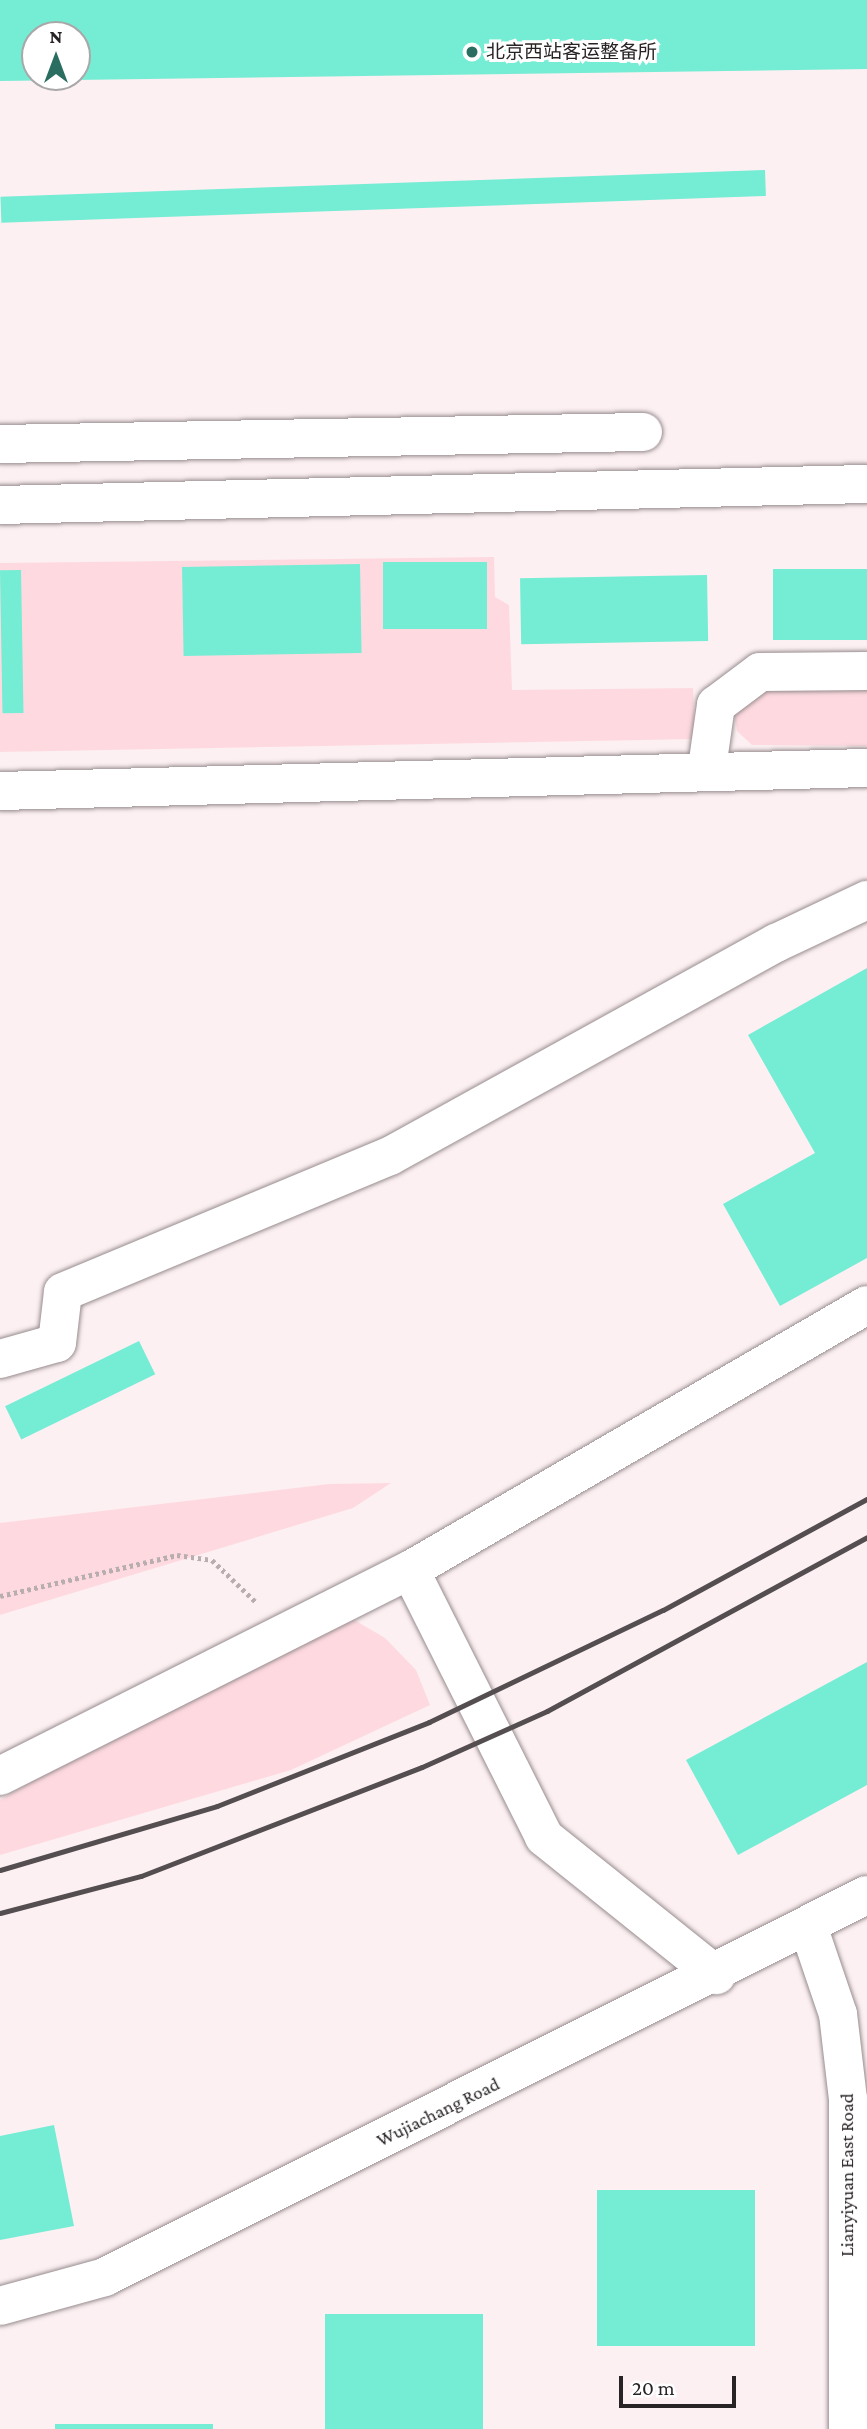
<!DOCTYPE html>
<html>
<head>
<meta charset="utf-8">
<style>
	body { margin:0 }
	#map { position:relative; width:867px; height:2429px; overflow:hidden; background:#fcf0f2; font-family:"Crimson Pro","Noto Sans SC",serif }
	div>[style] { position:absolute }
	.green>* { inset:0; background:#fedae0 }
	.building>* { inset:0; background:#75ecd4; transform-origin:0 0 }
	.path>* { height:4.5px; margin-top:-2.25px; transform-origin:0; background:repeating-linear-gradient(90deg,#b8aeb0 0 3.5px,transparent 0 7px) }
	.roads { filter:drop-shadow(0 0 2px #978c8e) drop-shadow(0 0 2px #978c8e) }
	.minor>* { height:38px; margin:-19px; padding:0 19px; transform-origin:19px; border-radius:19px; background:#fff }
	.rail>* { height:5px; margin:-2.5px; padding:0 2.5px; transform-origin:2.5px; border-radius:2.5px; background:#554e50 }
	.dots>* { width:19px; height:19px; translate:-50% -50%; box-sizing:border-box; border:4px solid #fff; border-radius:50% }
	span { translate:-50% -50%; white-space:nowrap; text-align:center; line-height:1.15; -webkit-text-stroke:6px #fff; paint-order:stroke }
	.poi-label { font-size:19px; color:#282324 }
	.left { translate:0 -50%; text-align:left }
	.street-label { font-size:19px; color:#282324 }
	.north { position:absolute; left:21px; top:21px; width:70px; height:70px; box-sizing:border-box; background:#fff; border:2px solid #a9a7a7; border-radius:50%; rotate:0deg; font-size:19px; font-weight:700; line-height:28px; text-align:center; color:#282324 }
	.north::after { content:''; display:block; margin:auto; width:24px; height:32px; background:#2a6e61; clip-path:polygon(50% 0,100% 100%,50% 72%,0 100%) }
	.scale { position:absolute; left:619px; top:2376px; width:117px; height:32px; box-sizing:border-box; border:4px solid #282324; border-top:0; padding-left:9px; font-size:21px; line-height:24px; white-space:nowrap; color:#282324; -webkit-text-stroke:5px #fff; paint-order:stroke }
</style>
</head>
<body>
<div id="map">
	<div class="green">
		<div style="clip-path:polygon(494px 557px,495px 597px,509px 605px,512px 690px,693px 688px,695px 739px,0 752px,0 563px)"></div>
		<div style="clip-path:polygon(867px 682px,867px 746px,752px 745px,737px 731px,733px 706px,757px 685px)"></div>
		<div style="clip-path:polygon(391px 1483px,353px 1508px,0 1615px,0 1523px,329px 1484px)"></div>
		<div style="clip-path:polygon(351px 1618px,385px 1638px,416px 1670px,430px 1705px,291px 1770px,0 1855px,0 1800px,89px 1748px)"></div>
	</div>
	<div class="building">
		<div style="clip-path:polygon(evenodd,0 0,867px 0,867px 69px,0 81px,0 0,35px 35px,77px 35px,77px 77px,35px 77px,35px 35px)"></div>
		<div style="left:765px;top:170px;width:26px;height:765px;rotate:88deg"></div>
		<div style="left:383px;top:562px;width:104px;height:67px"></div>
		<div style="left:360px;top:564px;width:89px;height:178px;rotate:89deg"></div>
		<div style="left:867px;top:569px;width:71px;height:94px;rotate:90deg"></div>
		<div style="left:21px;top:570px;width:143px;height:21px;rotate:89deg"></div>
		<div style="left:707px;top:575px;width:66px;height:187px;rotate:89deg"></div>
		<div style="clip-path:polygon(867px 968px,867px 1258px,780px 1306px,723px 1204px,815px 1153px,748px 1035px)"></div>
		<div style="left:139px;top:1341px;width:37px;height:149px;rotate:64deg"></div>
		<div style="clip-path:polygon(867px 1662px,867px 1785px,738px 1855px,686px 1760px)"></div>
		<div style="clip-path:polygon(54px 2125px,74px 2226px,0 2240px,0 2136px)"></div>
		<div style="left:597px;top:2190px;width:158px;height:156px"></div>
		<div style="left:325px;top:2314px;width:158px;height:115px"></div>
		<div style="left:55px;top:2424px;width:158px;height:5px"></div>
	</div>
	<div class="path">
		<div style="left:0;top:1596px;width:182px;rotate:-13deg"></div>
		<div style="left:177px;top:1555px;width:35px;rotate:8deg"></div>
		<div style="left:212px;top:1560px;width:62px;rotate:43.7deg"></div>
	</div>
	<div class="roads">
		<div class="minor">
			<div style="left:0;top:444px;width:643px;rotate:-1.07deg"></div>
			<div style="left:0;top:505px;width:867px;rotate:-1.39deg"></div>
			<div style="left:707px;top:768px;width:64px;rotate:-81.9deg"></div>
			<div style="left:716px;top:705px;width:55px;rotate:-36.9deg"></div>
			<div style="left:760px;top:672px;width:107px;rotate:-0.5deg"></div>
			<div style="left:0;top:791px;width:867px;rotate:-1.52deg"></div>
			<div style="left:0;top:1359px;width:59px;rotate:-15.7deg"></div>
			<div style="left:57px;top:1343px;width:51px;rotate:-83.3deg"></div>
			<div style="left:63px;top:1292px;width:354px;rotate:-22.6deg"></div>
			<div style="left:390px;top:1156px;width:441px;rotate:-28.9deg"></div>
			<div style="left:776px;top:943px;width:101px;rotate:-25.3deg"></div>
			<div style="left:410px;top:1570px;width:299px;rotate:63.3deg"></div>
			<div style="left:544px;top:1837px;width:221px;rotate:38.7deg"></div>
			<div style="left:0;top:1776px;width:459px;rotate:-26.7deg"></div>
			<div style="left:410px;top:1570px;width:528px;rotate:-30.11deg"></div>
			<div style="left:808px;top:1926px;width:93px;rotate:71.2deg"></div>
			<div style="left:838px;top:2014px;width:86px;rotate:83.3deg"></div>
			<div style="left:848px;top:2099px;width:330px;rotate:90deg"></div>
			<div style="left:0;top:2306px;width:109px;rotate:-15.4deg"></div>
			<div style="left:105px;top:2277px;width:852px;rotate:-26.63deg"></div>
		</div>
	</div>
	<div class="rail">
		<div style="left:0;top:1870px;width:226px;rotate:-16.4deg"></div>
		<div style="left:217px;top:1806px;width:228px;rotate:-21.6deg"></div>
		<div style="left:429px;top:1722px;width:259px;rotate:-25.6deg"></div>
		<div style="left:663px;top:1610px;width:232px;rotate:-28.6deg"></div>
		<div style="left:0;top:1913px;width:146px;rotate:-14.7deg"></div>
		<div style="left:141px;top:1876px;width:301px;rotate:-21.2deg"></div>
		<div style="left:422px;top:1767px;width:137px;rotate:-24.1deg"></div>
		<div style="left:547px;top:1711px;width:364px;rotate:-28.5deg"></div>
	</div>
	<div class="dots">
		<div style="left:472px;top:52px;background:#2a6e61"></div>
	</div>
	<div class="poi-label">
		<span class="left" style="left:486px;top:52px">北京西站客运整备所</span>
	</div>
	<div class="street-label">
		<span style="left:438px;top:2112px;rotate:-26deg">Wujiachang Road</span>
		<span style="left:847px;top:2175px;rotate:-90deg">Lianyiyuan East Road</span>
	</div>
	<div class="north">N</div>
	<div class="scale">20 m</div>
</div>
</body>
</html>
